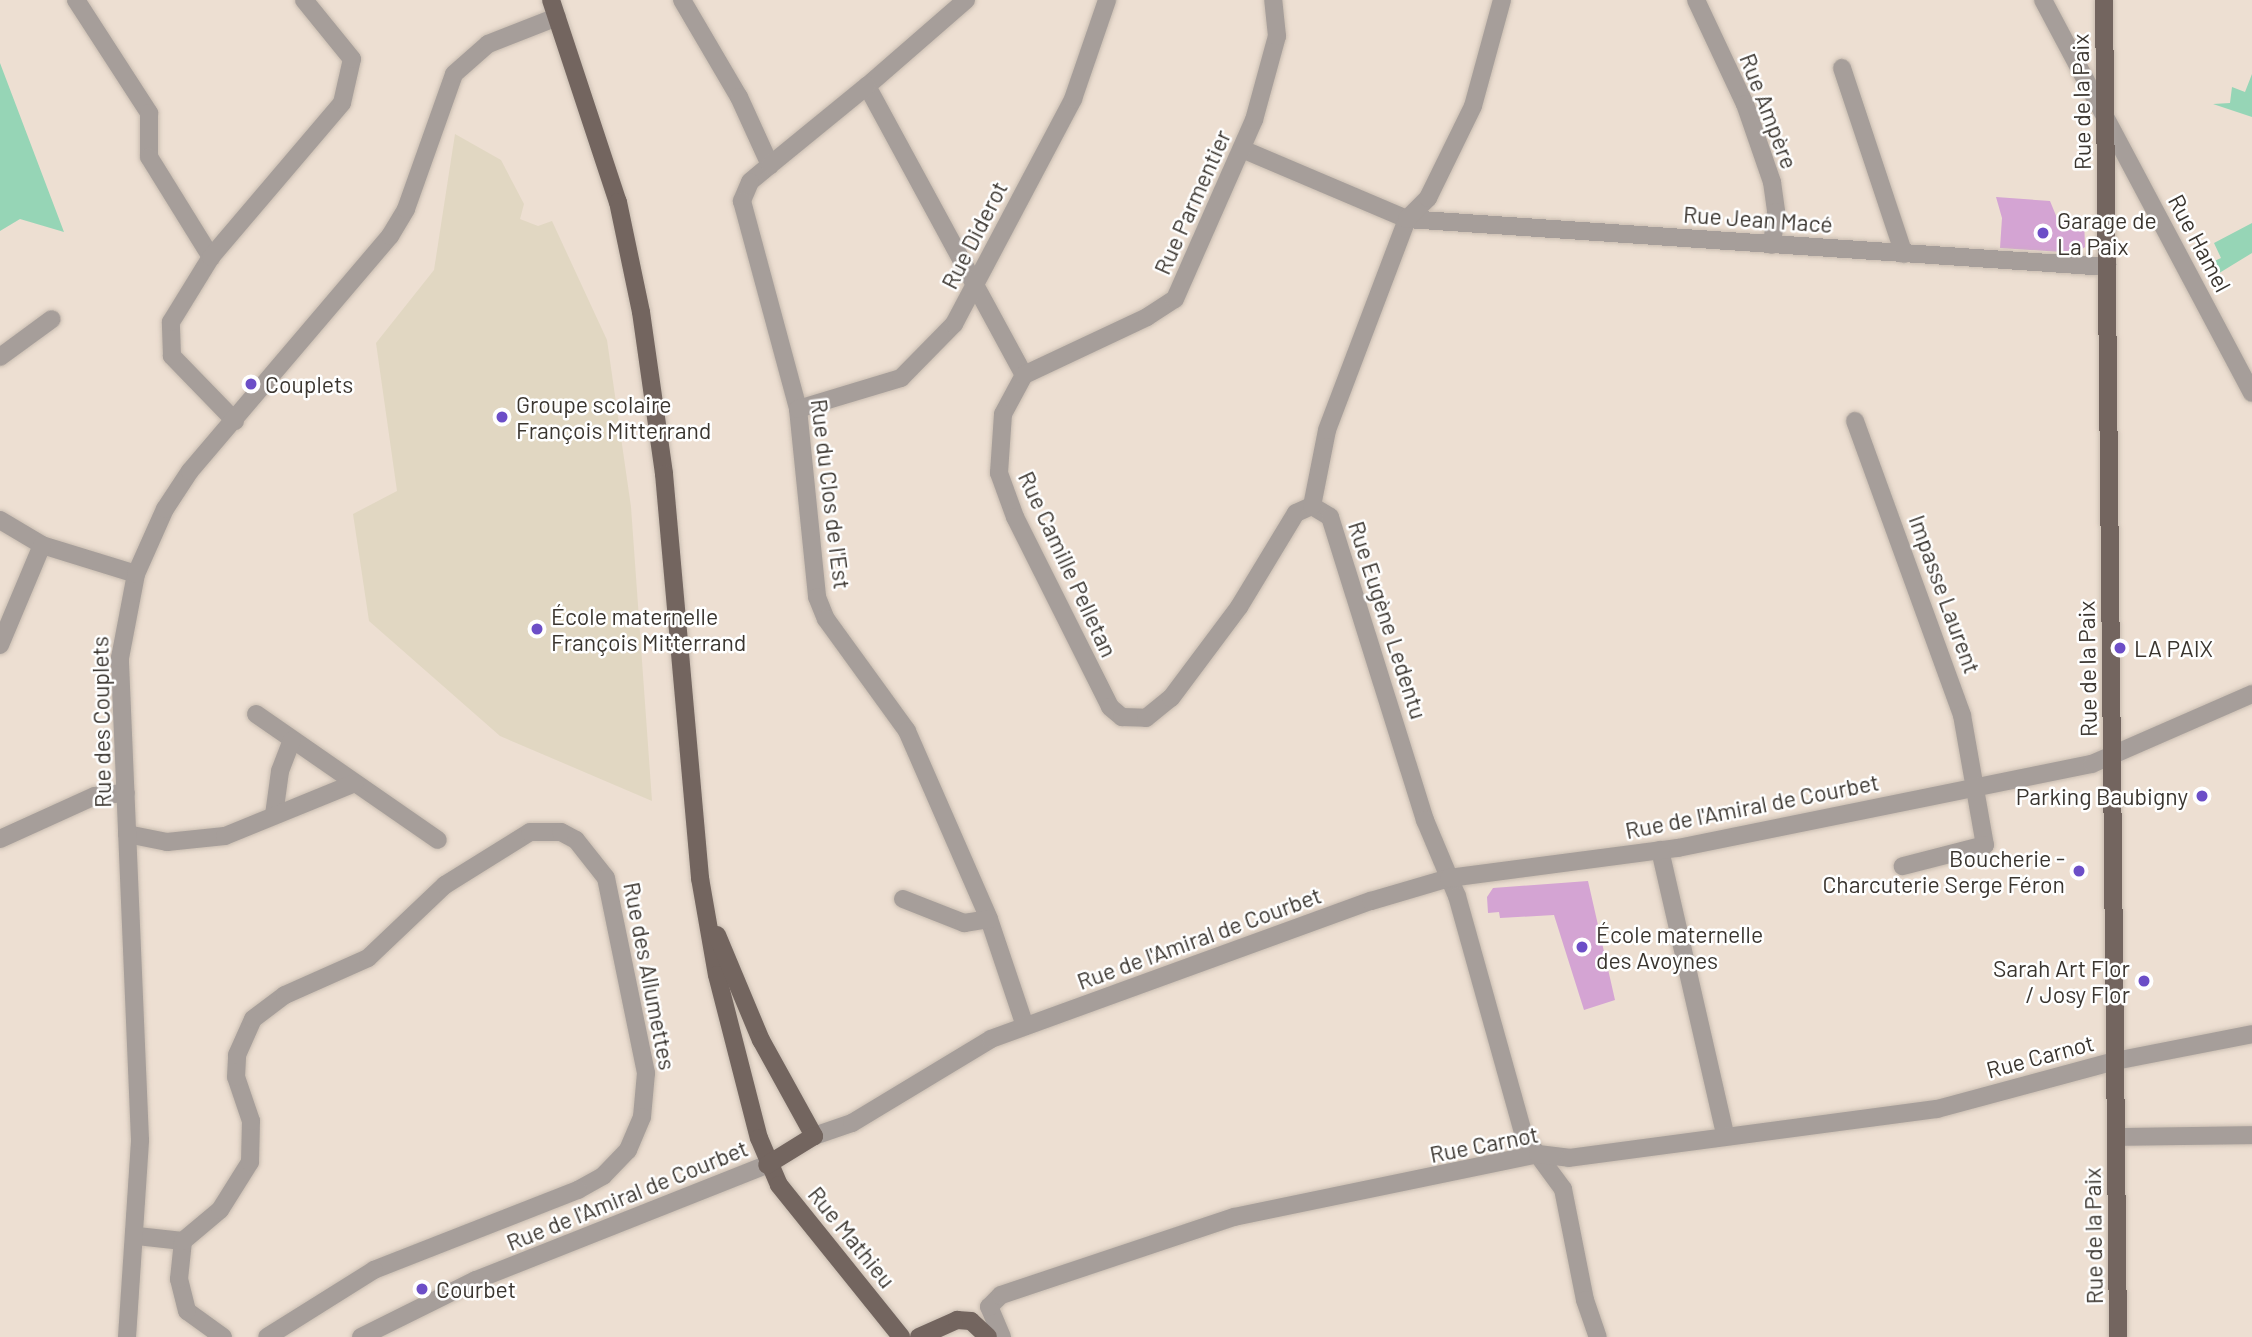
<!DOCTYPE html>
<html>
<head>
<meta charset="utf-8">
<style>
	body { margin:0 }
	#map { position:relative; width:2252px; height:1337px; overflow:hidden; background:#eddfd2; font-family:Barlow,sans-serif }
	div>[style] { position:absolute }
	.education>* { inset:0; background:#e1d7c2 }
	.green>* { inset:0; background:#96d5b6 }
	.building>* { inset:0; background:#d4a4d3 }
	.roads { filter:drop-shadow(0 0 2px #c9bdb1) drop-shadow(0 0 2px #c9bdb1) }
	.minor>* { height:18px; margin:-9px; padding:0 9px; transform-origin:9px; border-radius:9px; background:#a69e9a }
	.major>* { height:18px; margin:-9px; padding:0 9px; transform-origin:9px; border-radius:9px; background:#73655f }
	.dots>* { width:19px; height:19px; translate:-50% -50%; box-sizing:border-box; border:4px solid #fff; border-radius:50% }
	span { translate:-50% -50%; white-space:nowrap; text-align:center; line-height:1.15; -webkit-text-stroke:5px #fff; paint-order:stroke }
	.street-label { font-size:23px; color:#3a352f }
	.poi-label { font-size:23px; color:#3a352f }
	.left { translate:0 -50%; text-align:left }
	.right { translate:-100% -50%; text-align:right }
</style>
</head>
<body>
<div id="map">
	<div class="education">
		<div style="clip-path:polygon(455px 134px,501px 160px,524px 204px,520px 219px,538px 226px,552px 221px,607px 340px,631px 507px,652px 801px,500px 736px,369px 621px,353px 514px,397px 491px,376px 343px,434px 270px)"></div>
	</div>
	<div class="green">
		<div style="clip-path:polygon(0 63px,64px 232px,20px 219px,0 231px)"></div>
		<div style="clip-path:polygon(2252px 74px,2252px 117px,2213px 104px,2230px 103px,2232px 87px,2245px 92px)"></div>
		<div style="clip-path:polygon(2252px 223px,2252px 253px,2216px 275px,2210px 263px,2221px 258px,2214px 243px)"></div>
	</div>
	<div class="building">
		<div style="clip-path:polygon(1996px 197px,2050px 201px,2057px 218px,2084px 218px,2085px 247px,2076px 253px,2000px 248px,2002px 218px)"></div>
		<div style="clip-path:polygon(1588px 881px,1615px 1000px,1584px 1010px,1554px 915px,1500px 918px,1499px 912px,1488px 913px,1487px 897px,1493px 888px)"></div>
	</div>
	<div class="roads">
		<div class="minor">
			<div style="left:76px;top:0;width:135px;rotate:57.1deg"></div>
			<div style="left:149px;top:113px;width:44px;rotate:90deg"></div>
			<div style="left:149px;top:157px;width:118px;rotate:58.2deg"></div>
			<div style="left:682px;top:0;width:113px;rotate:59.6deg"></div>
			<div style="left:739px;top:97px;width:75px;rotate:65.5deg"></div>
			<div style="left:770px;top:165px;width:26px;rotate:140deg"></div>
			<div style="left:750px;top:182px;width:21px;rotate:113deg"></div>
			<div style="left:742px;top:201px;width:215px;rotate:74.9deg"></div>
			<div style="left:798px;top:409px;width:189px;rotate:84.2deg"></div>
			<div style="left:817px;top:597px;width:24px;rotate:68deg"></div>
			<div style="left:826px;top:619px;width:138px;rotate:54.1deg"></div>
			<div style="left:907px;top:731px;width:205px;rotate:66.4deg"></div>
			<div style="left:989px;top:919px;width:113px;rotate:71.4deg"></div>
			<div style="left:966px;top:0;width:131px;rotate:139deg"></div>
			<div style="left:867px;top:86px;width:329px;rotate:61.5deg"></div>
			<div style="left:1024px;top:375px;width:44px;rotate:118.3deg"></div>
			<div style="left:1003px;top:414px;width:59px;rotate:93.9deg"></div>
			<div style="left:999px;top:473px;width:47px;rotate:70deg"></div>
			<div style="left:1015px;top:517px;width:212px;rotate:63.4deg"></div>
			<div style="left:1110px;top:707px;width:16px;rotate:40deg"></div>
			<div style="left:1122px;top:717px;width:24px;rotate:2deg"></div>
			<div style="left:1146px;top:718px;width:32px;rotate:-39deg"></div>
			<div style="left:1171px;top:698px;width:114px;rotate:-53.2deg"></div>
			<div style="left:1239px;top:607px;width:110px;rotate:-58.8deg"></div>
			<div style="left:1296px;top:513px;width:17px;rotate:-24deg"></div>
			<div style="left:1696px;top:0;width:115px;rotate:64.8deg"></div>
			<div style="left:1745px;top:104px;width:83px;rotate:70.9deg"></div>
			<div style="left:1772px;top:182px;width:30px;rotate:82deg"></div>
			<div style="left:1776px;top:212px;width:33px;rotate:97deg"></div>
			<div style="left:2043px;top:0;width:445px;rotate:62deg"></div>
			<div style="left:1842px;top:68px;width:196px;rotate:71.6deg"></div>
			<div style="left:1242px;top:149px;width:179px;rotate:23deg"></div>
			<div style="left:1407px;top:219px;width:702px;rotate:3.92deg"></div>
			<div style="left:770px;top:165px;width:125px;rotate:-39.2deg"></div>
			<div style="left:0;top:357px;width:64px;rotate:-36.2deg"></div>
			<div style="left:1024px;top:375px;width:136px;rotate:-25.2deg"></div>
			<div style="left:1147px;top:317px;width:33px;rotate:-33deg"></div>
			<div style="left:1175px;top:299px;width:196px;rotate:-66.2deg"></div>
			<div style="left:1254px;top:120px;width:87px;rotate:-74.7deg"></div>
			<div style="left:1277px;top:36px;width:36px;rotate:-96deg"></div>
			<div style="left:798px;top:409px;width:108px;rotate:-16.8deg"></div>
			<div style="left:901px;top:378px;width:76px;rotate:-45.5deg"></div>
			<div style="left:954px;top:324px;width:255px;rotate:-62.1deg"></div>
			<div style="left:1073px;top:99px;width:105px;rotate:-71deg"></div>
			<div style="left:235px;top:421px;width:91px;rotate:-134.1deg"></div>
			<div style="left:172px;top:356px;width:34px;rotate:-92deg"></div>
			<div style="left:171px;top:322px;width:76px;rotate:-58.4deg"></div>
			<div style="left:211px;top:257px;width:202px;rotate:-49.6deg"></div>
			<div style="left:342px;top:103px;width:45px;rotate:-77.2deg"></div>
			<div style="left:352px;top:59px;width:76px;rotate:-129.1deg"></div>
			<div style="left:1855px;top:421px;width:313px;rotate:70deg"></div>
			<div style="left:1962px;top:715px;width:132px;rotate:80deg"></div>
			<div style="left:1985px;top:845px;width:85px;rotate:165.6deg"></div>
			<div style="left:1312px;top:506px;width:21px;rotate:31deg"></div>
			<div style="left:1330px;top:517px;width:318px;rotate:72.6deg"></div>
			<div style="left:1425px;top:820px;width:82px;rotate:67.2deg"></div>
			<div style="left:1457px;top:896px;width:249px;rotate:74.4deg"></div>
			<div style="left:1524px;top:1136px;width:66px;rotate:53.7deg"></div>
			<div style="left:1563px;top:1189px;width:113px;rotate:78.8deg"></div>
			<div style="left:1585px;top:1300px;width:39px;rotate:71deg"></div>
			<div style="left:1312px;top:506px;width:77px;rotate:-78.8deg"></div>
			<div style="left:1327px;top:430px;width:226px;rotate:-69.2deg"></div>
			<div style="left:1407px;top:219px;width:30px;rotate:-45deg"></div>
			<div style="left:1428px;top:198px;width:102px;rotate:-63.9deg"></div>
			<div style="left:1473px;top:106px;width:110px;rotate:-74.7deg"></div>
			<div style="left:0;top:520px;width:49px;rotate:30.8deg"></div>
			<div style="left:42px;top:545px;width:98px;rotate:17.1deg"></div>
			<div style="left:0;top:645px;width:108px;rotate:-67.2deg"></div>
			<div style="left:256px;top:714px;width:221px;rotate:34.7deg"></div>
			<div style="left:274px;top:815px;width:44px;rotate:-82.2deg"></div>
			<div style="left:280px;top:771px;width:33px;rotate:-69deg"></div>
			<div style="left:127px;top:834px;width:41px;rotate:11.3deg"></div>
			<div style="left:167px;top:842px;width:58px;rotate:-5.9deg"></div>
			<div style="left:225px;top:836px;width:140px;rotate:-22.2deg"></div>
			<div style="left:0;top:839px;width:104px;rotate:-24.4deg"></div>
			<div style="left:95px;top:796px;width:31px;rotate:-6deg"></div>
			<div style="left:1660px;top:850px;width:290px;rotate:77.1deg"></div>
			<div style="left:903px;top:899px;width:66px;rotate:21.5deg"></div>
			<div style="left:964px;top:923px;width:25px;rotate:-9deg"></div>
			<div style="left:814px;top:1136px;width:40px;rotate:-18.9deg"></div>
			<div style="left:852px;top:1123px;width:162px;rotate:-31.1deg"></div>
			<div style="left:991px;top:1039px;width:404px;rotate:-20deg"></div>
			<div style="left:1371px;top:901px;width:81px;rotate:-16.4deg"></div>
			<div style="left:1449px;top:878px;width:231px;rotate:-7.5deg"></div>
			<div style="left:1678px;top:848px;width:422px;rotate:-11.5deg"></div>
			<div style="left:2092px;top:764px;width:175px;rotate:-23.6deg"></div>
			<div style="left:2116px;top:1137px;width:136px;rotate:-0.8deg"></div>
			<div style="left:137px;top:1236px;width:46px;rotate:6.2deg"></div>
			<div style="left:127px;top:1337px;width:197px;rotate:-86.2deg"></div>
			<div style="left:140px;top:1140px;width:482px;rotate:-92.4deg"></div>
			<div style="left:120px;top:658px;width:86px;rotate:-79.2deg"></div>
			<div style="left:136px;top:574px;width:71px;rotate:-66deg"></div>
			<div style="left:165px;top:509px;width:45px;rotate:-56.7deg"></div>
			<div style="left:190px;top:471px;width:309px;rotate:-49.6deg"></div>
			<div style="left:390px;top:236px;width:31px;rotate:-59deg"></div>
			<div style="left:406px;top:209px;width:143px;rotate:-70.4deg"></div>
			<div style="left:454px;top:74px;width:45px;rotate:-41.4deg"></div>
			<div style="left:488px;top:44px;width:74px;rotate:-21.4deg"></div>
			<div style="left:223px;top:1337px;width:44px;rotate:-144.2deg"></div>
			<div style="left:187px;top:1311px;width:33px;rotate:-104deg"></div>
			<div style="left:179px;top:1279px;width:38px;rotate:-84deg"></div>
			<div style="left:183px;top:1241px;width:48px;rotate:-40deg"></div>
			<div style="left:220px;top:1210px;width:57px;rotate:-58deg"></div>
			<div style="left:250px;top:1162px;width:41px;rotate:-88.6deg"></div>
			<div style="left:251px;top:1121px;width:46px;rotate:-108.8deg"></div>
			<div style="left:236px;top:1077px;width:22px;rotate:-87deg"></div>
			<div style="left:237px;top:1055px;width:39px;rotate:-66deg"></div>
			<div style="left:253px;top:1019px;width:40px;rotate:-37deg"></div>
			<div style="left:285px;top:995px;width:91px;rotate:-24deg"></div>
			<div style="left:368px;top:958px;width:106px;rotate:-43.5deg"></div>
			<div style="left:445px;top:885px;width:100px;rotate:-31.9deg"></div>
			<div style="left:530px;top:832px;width:31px"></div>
			<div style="left:561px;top:832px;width:17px;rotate:28deg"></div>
			<div style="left:576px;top:840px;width:48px;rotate:51.7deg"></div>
			<div style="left:606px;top:878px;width:199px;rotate:78.4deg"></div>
			<div style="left:646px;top:1073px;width:44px;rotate:95.2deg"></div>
			<div style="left:642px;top:1117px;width:36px;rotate:113deg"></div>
			<div style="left:628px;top:1150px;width:36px;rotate:134deg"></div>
			<div style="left:603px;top:1176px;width:29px;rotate:151deg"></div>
			<div style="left:578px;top:1190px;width:219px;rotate:158.6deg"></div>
			<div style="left:374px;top:1270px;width:126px;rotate:147.9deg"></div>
			<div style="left:361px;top:1337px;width:128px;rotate:-26.4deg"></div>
			<div style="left:476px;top:1280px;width:313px;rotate:-21.6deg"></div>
			<div style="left:1002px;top:1337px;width:33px;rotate:-113deg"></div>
			<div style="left:989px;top:1307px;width:17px;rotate:-45deg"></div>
			<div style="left:1001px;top:1295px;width:246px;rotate:-18.5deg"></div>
			<div style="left:1234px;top:1217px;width:310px;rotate:-11.7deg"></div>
			<div style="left:1538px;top:1154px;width:31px;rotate:7deg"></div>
			<div style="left:1569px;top:1158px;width:371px;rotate:-7.6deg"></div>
			<div style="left:1937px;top:1109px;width:184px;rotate:-15.1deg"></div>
			<div style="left:2115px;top:1061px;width:140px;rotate:-11.1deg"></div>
		</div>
		<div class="major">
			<div style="left:551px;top:0;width:213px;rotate:71.7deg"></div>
			<div style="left:618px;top:202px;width:112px;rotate:78.2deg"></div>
			<div style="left:641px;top:312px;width:164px;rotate:81.9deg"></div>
			<div style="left:664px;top:474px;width:406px;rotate:84.9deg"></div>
			<div style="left:700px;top:878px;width:98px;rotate:80.1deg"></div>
			<div style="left:717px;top:975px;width:168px;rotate:75.6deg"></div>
			<div style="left:759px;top:1138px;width:51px;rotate:66.9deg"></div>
			<div style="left:779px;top:1185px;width:195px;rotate:51.2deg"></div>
			<div style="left:2104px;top:0;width:1337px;rotate:89.4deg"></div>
			<div style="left:717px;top:935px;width:114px;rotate:67.3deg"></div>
			<div style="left:761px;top:1040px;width:110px;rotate:61.1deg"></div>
			<div style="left:814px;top:1136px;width:55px;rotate:148.3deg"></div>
			<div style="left:919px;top:1337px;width:42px;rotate:-24.1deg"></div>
			<div style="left:957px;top:1320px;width:14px;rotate:4deg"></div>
			<div style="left:971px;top:1321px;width:23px;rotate:43deg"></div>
		</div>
	</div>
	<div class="dots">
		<div style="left:2043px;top:233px;background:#6c4ec7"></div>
		<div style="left:251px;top:384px;background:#6c4ec7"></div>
		<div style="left:502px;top:417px;background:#6c4ec7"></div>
		<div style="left:537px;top:629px;background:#6c4ec7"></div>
		<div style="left:2120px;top:648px;background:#6c4ec7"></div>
		<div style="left:2202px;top:796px;background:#6c4ec7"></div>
		<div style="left:2079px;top:871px;background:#6c4ec7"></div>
		<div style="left:1582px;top:947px;background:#6c4ec7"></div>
		<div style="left:2144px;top:981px;background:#6c4ec7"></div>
		<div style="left:422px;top:1289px;background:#6c4ec7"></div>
	</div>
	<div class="street-label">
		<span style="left:2081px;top:102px;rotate:-91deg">Rue de la Paix</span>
		<span style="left:1769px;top:111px;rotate:69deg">Rue Ampère</span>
		<span style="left:1192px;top:202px;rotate:-66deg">Rue Parmentier</span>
		<span style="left:1758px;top:219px;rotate:4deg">Rue Jean Macé</span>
		<span style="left:974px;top:235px;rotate:-63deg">Rue Diderot</span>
		<span style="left:2200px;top:243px;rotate:62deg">Rue Hamel</span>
		<span style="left:831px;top:494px;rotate:83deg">Rue du Clos de l'Est</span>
		<span style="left:1068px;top:564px;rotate:65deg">Rue Camille Pelletan</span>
		<span style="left:1945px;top:594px;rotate:70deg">Impasse Laurent</span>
		<span style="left:1388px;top:620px;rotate:72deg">Rue Eugène Ledentu</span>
		<span style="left:2087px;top:669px;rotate:-91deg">Rue de la Paix</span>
		<span style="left:101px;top:722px;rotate:-91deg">Rue des Couplets</span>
		<span style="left:1752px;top:806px;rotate:-11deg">Rue de l'Amiral de Courbet</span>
		<span style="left:1199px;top:938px;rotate:-20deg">Rue de l'Amiral de Courbet</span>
		<span style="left:650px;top:976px;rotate:79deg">Rue des Allumettes</span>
		<span style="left:2040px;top:1056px;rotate:-15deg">Rue Carnot</span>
		<span style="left:1484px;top:1144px;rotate:-11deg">Rue Carnot</span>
		<span style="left:627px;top:1195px;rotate:-22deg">Rue de l'Amiral de Courbet</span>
		<span style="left:2093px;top:1236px;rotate:-91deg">Rue de la Paix</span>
		<span style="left:852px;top:1237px;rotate:51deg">Rue Mathieu</span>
	</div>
	<div class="poi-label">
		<span class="left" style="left:2057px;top:233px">Garage de<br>La Paix</span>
		<span class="left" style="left:265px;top:384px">Couplets</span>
		<span class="left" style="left:516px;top:417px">Groupe scolaire<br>François Mitterrand</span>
		<span class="left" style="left:551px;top:629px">École maternelle<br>François Mitterrand</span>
		<span class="left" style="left:2134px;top:648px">LA PAIX</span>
		<span class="right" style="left:2188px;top:796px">Parking Baubigny</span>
		<span class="right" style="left:2065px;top:871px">Boucherie -<br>Charcuterie Serge Féron</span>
		<span class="left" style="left:1596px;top:947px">École maternelle<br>des Avoynes</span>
		<span class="right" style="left:2130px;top:981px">Sarah Art Flor<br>/ Josy Flor</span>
		<span class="left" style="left:436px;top:1289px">Courbet</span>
	</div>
</div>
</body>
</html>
